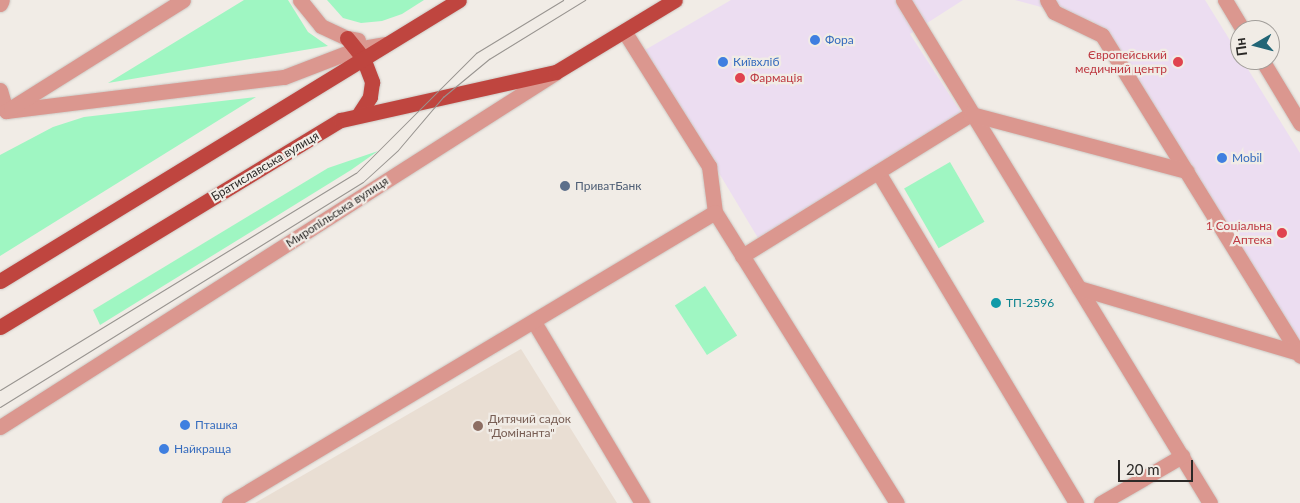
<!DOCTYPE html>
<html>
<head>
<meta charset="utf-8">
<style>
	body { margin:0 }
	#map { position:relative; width:1300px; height:503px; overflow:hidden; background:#f1ece6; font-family:Lato,sans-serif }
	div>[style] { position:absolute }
	.commercial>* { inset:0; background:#ecddf1 }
	.built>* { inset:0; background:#e9ded3 }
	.green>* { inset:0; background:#9ff6c2; transform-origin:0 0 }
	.roads { filter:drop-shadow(0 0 1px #cdc9c4) drop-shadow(0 0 1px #cdc9c4) }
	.minor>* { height:15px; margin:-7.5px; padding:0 7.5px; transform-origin:7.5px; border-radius:7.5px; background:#db978f }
	.major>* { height:15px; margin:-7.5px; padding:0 7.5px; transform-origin:7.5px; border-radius:7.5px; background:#bf453f }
	.tram>* { height:1px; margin:-0.5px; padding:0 0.5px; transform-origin:0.5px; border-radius:0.5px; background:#989490 }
	.dots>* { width:14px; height:14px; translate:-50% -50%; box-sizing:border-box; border:2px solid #f1ece6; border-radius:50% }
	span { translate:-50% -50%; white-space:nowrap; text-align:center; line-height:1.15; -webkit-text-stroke:4.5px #f1ece6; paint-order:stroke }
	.shop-label { font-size:12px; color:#366cbe }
	.left { translate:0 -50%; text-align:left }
	.health-label { font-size:12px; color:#be3a42 }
	.right { translate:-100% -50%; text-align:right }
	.street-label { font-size:12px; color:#2b2927 }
	.service-label { font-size:12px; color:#4e5e75 }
	.culture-label { font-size:12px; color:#0d838f }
	.education-label { font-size:12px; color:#785e54 }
	.north { position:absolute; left:1230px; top:20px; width:50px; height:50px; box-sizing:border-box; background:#f1ece6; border:1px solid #a29e9a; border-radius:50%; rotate:262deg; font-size:14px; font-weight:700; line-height:20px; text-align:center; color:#2b2927 }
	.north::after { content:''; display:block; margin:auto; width:18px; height:22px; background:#216576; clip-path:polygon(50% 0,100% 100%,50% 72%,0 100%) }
	.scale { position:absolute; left:1118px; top:460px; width:75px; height:22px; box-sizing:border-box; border:2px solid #2b2927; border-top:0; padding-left:6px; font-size:15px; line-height:18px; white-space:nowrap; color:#2b2927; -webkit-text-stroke:4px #f1ece6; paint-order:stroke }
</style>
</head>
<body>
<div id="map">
	<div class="commercial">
		<div style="clip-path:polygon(731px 0,963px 0,910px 34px,962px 114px,758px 238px,645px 50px)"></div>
		<div style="clip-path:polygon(1015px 0,1205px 0,1300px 153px,1300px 352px,1093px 21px)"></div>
	</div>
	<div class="built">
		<div style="clip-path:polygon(521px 349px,617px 503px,255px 503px)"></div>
	</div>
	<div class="green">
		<div style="clip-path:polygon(244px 0,288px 0,308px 32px,328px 46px,108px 83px)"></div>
		<div style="clip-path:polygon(327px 0,424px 0,402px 14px,382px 21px,361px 23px,343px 18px)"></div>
		<div style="clip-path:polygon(256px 97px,0 256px,0 155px,53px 127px,84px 117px)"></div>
		<div style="clip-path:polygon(378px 151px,351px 170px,100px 325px,93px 310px,328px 168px)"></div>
		<div style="left:950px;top:162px;width:69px;height:53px;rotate:60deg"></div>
		<div style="left:705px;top:286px;width:59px;height:36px;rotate:57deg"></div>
	</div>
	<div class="roads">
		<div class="minor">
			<div style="left:300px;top:0;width:33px;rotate:51deg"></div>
			<div style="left:321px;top:26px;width:29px;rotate:25deg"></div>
			<div style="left:347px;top:38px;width:11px;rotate:10deg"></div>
			<div style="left:903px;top:0;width:589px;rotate:58.6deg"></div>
			<div style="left:1047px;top:0;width:14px;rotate:60deg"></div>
			<div style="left:1054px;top:12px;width:53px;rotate:25.6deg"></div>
			<div style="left:1102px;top:35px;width:377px;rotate:58.3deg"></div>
			<div style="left:1225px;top:0;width:35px;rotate:59deg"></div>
			<div style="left:0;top:4px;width:4px;rotate:-63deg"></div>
			<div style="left:624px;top:31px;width:160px;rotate:57.8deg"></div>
			<div style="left:709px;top:166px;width:46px;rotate:82.6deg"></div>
			<div style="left:715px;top:212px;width:343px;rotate:58deg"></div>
			<div style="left:1262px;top:60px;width:74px;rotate:58.9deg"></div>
			<div style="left:0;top:90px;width:22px;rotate:74deg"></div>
			<div style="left:6px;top:111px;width:280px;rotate:-7deg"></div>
			<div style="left:284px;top:77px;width:78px;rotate:-21deg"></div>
			<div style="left:357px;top:49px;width:29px;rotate:-10deg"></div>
			<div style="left:11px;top:108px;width:203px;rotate:-32.1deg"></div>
			<div style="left:878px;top:172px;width:386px;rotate:59.1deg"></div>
			<div style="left:742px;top:256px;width:269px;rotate:-31.8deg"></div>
			<div style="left:971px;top:114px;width:223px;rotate:14.8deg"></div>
			<div style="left:1079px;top:288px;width:228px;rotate:16.5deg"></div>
			<div style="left:534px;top:322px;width:211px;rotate:59.2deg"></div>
			<div style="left:0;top:427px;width:658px;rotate:-32.53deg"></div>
			<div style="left:229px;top:503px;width:566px;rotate:-30.91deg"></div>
			<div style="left:1101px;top:503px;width:94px;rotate:-30.1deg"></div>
		</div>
		<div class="major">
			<div style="left:347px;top:38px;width:26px;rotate:51deg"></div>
			<div style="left:363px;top:58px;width:26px;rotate:69deg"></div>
			<div style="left:372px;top:82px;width:15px;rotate:98deg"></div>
			<div style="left:370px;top:97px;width:20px;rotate:123deg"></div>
			<div style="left:0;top:281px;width:538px;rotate:-31.47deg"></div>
			<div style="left:0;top:327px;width:399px;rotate:-31.3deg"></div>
			<div style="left:341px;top:120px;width:220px;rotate:-12.6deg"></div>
			<div style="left:556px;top:72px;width:139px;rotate:-31.2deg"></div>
		</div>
	</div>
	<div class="tram">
		<div style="left:0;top:390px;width:417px;rotate:-31.4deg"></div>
		<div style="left:356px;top:173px;width:170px;rotate:-45deg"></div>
		<div style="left:476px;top:53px;width:102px;rotate:-31.3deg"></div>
		<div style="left:0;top:407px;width:427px;rotate:-31.8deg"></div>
		<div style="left:363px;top:182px;width:47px;rotate:-42.4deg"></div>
		<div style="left:398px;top:150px;width:70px;rotate:-49.7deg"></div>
		<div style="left:443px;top:97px;width:60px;rotate:-39.6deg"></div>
		<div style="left:489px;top:59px;width:113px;rotate:-31.6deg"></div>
	</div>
	<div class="dots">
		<div style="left:815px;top:40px;background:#3f7fe0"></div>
		<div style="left:723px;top:62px;background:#3f7fe0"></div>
		<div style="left:1178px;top:62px;background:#e0444e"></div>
		<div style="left:740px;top:78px;background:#e0444e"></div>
		<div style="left:1222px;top:158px;background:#3f7fe0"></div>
		<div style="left:565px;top:186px;background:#5c6f8a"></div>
		<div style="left:1282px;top:233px;background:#e0444e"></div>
		<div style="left:996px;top:303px;background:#0f9aa8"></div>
		<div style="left:185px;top:425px;background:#3f7fe0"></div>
		<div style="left:478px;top:426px;background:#8d6e63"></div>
		<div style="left:164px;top:449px;background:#3f7fe0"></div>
	</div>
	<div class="shop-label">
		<span class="left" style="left:825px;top:40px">Фора</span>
		<span class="left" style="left:733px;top:62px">Київхліб</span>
		<span class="left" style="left:1232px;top:158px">Mobil</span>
		<span class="left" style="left:195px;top:425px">Пташка</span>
		<span class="left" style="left:174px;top:449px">Найкраща</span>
	</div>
	<div class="health-label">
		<span class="right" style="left:1167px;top:62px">Європейський<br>медичний центр</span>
		<span class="left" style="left:750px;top:78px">Фармація</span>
		<span class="right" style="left:1272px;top:233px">1 Соціальна<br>Аптека</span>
	</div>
	<div class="street-label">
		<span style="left:265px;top:166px;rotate:-31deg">Братиславська вулиця</span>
		<span style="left:337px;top:212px;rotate:-33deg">Миропільська вулиця</span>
	</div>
	<div class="service-label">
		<span class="left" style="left:575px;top:186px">ПриватБанк</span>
	</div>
	<div class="culture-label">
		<span class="left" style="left:1006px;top:303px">ТП-2596</span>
	</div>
	<div class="education-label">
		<span class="left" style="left:488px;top:426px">Дитячий садок<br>"Домінанта"</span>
	</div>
	<div class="north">Пн</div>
	<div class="scale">20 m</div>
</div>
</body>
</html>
